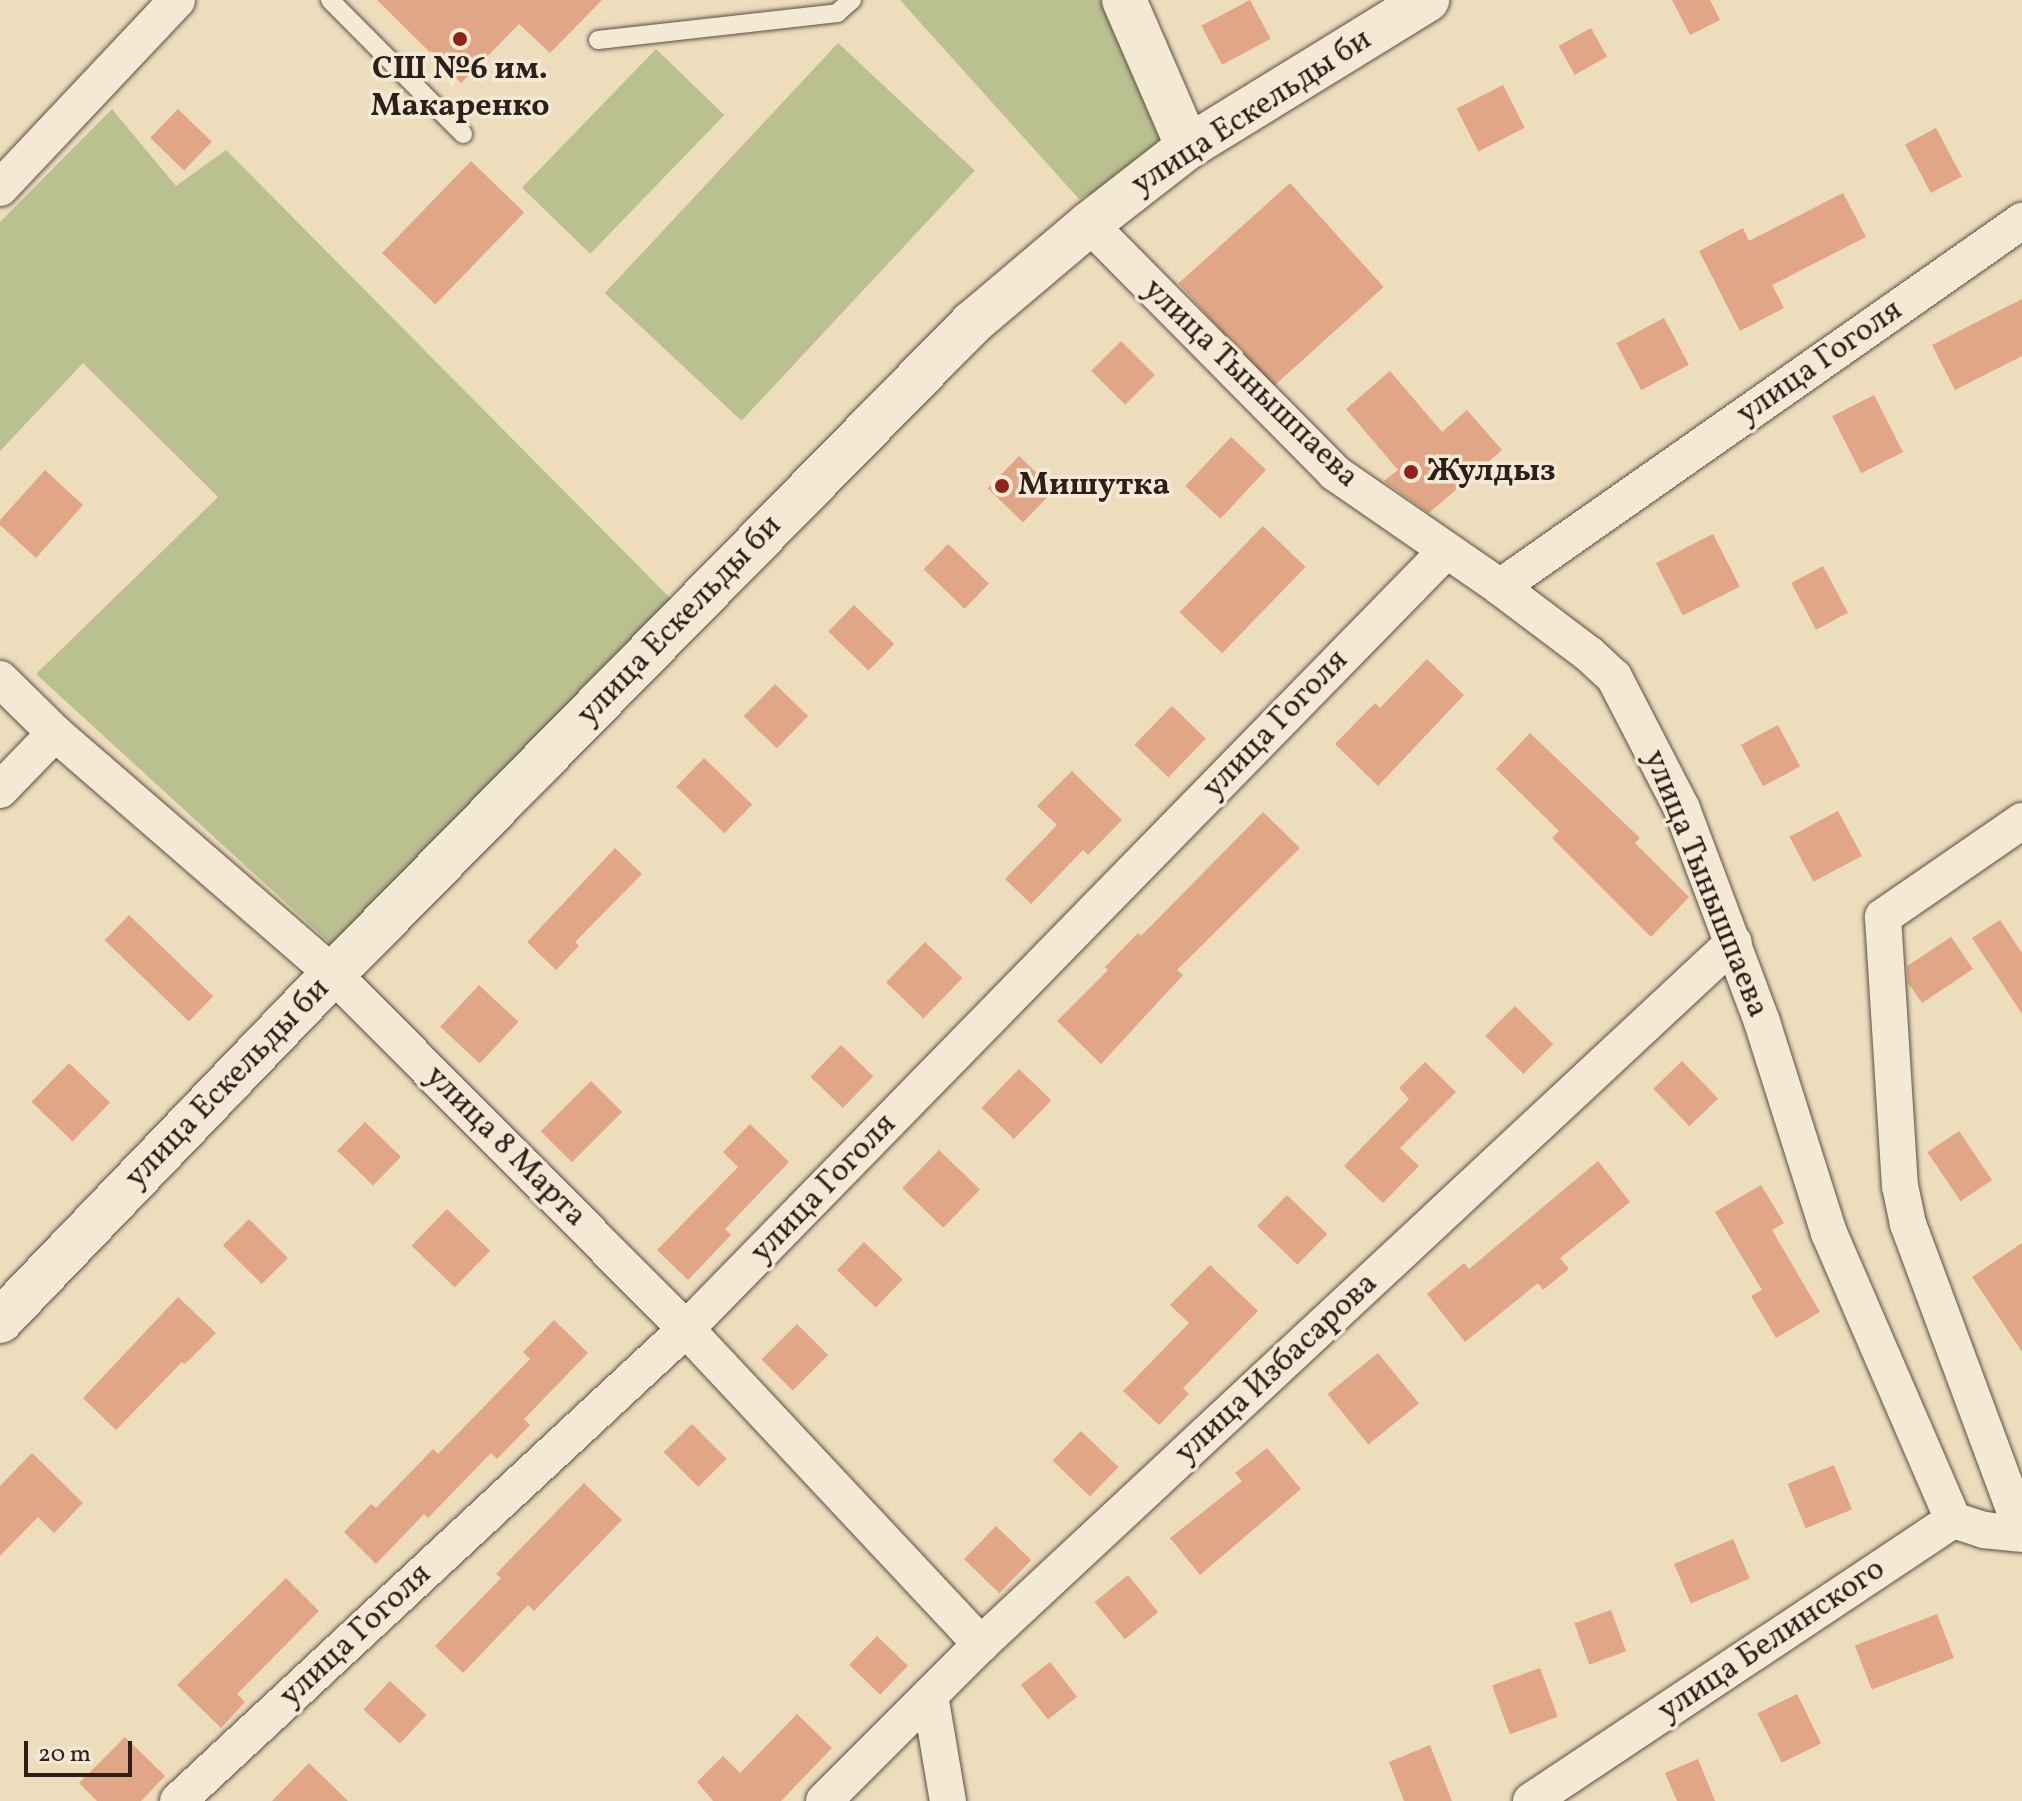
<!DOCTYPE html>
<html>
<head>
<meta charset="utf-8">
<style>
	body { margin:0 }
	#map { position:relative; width:2022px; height:1801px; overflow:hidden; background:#edddbd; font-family:Vollkorn,serif }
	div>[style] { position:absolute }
	.green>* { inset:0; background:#bac090; transform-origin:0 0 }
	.building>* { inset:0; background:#e1a687; transform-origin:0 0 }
	.roads { filter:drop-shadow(0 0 2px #5d4f44) drop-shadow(0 0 2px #5d4f44) }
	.service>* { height:18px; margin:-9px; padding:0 9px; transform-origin:9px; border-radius:9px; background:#f3e9d4 }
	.minor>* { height:36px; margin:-18px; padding:0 18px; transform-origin:18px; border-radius:18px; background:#f3e9d4 }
	.tertiary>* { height:44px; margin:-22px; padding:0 22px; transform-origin:22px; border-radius:22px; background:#f3e9d4 }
	.dots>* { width:22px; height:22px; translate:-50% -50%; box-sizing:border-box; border:4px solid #f3e9d4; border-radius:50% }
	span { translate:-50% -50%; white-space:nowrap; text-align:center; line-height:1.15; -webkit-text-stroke:7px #f3e9d4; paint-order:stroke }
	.poi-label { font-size:32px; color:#2d201b; font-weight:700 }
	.left { translate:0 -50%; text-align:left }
	.street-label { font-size:32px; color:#2d201b }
	.scale { position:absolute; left:24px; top:1741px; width:108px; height:36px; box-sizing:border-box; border:4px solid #2d201b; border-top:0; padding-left:10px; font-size:24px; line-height:28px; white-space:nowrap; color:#2d201b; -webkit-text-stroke:6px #f3e9d4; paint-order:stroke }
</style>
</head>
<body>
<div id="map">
	<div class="green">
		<div style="clip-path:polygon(900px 0,1114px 0,1180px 153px,1079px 199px)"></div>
		<div style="left:838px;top:43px;width:187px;height:342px;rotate:43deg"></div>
		<div style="left:656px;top:49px;width:95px;height:193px;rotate:44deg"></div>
		<div style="clip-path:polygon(112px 109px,176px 186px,226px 150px,680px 608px,332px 945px,36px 674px,218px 497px,83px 363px,0 451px,0 222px)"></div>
	</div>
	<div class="building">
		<div style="clip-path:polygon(377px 0,602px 0,550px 53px,519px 24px,461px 83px)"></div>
		<div style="left:1250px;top:0;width:44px;height:55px;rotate:62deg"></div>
		<div style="clip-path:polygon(1672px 0,1710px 0,1720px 20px,1690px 35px)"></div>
		<div style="left:1591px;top:28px;width:33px;height:37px;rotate:61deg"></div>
		<div style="left:1503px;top:85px;width:48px;height:52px;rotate:63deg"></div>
		<div style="left:178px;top:109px;width:47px;height:40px;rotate:44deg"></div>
		<div style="left:1936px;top:128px;width:55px;height:35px;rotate:62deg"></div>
		<div style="left:471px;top:161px;width:74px;height:128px;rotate:44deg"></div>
		<div style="left:1290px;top:183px;width:140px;height:150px;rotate:48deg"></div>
		<div style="clip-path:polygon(1843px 193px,1866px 237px,1772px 285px,1784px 308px,1740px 331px,1699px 251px,1743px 228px,1749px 241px)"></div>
		<div style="clip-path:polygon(2022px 299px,2022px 356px,1955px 390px,1932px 345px)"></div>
		<div style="left:1664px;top:318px;width:53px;height:54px;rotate:62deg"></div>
		<div style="left:1121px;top:341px;width:48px;height:42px;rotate:45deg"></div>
		<div style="clip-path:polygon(1390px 371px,1442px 432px,1467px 410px,1502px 450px,1429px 513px,1384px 481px,1398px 470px,1346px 409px)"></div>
		<div style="left:1874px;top:395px;width:64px;height:47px;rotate:63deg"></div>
		<div style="left:1231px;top:437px;width:48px;height:67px;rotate:43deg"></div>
		<div style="left:1019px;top:456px;width:49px;height:45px;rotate:44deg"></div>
		<div style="clip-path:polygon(45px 470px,83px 505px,36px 558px,0 525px,0 520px)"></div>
		<div style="left:1263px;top:526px;width:59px;height:120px;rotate:44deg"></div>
		<div style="left:1713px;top:534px;width:59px;height:64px;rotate:63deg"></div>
		<div style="left:948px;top:544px;width:57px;height:35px;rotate:44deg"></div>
		<div style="left:1823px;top:566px;width:53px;height:36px;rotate:62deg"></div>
		<div style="left:854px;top:605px;width:56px;height:37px;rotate:44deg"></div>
		<div style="clip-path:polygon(1427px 659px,1464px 695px,1378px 786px,1335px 744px,1375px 703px,1380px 708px)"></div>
		<div style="left:775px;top:684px;width:46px;height:45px;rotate:44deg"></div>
		<div style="left:1172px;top:706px;width:47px;height:54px;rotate:44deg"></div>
		<div style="left:1778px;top:725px;width:47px;height:42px;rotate:62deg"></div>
		<div style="clip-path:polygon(1530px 733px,1640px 838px,1635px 843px,1689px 897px,1651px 937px,1552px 838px,1559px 831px,1496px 769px)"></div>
		<div style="left:704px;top:758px;width:67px;height:40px;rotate:44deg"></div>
		<div style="clip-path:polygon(1072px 771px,1122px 820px,1088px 855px,1083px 850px,1031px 904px,1005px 879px,1057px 825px,1037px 806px)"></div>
		<div style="left:1838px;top:811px;width:51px;height:55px;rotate:62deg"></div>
		<div style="clip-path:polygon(1263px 812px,1300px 848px,1177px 970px,1183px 975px,1101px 1064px,1057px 1021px,1108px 970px,1105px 967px,1138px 933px,1141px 936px)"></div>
		<div style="clip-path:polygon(615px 848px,642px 874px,575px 942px,579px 946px,556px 970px,527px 942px)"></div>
		<div style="left:129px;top:915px;width:117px;height:35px;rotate:44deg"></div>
		<div style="clip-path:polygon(2000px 920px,2022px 953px,2022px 1014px,1972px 938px)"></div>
		<div style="clip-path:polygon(1951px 937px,1973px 969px,1922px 1003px,1908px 983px,1907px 966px)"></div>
		<div style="left:925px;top:942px;width:52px;height:56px;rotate:44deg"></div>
		<div style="left:479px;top:985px;width:54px;height:57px;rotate:43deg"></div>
		<div style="left:1515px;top:1006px;width:54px;height:42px;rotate:45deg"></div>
		<div style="left:841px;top:1045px;width:45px;height:44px;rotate:44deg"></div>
		<div style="left:1682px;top:1061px;width:52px;height:40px;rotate:46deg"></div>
		<div style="clip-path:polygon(1425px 1062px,1456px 1092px,1400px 1148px,1419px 1166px,1383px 1203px,1344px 1166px,1409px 1099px,1399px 1088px)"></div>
		<div style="left:69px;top:1063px;width:57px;height:54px;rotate:44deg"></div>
		<div style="left:1019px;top:1069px;width:45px;height:54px;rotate:44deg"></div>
		<div style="left:591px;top:1081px;width:44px;height:71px;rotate:45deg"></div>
		<div style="left:365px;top:1122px;width:50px;height:40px;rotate:44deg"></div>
		<div style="clip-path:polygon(750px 1124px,789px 1162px,725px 1229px,731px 1235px,688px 1280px,657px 1250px,738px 1167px,723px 1152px)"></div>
		<div style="left:1959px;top:1131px;width:59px;height:38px;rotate:56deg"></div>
		<div style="left:939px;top:1150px;width:57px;height:53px;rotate:44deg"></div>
		<div style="clip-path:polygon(1598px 1161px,1630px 1202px,1560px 1258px,1569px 1269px,1543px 1290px,1538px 1283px,1465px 1342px,1427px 1294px,1464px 1263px,1469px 1269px)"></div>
		<div style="clip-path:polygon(1761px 1185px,1784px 1223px,1772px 1230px,1820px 1312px,1776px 1338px,1751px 1296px,1762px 1290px,1715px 1212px)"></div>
		<div style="left:1287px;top:1195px;width:56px;height:43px;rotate:44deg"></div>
		<div style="left:447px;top:1209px;width:60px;height:51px;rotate:44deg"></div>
		<div style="left:249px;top:1219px;width:55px;height:37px;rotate:45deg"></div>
		<div style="left:864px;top:1242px;width:54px;height:39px;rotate:44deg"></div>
		<div style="clip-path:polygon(2022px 1243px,2022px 1352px,1972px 1277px)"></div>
		<div style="clip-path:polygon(1210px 1265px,1258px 1311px,1183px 1388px,1189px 1394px,1159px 1425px,1123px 1391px,1189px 1323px,1170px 1305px)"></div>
		<div style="clip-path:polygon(178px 1297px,216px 1333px,185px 1364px,182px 1362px,116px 1430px,83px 1398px)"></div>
		<div style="clip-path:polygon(554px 1320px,588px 1353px,524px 1419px,530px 1425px,497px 1459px,491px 1453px,428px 1518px,424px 1514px,376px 1564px,344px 1532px,371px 1504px,376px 1508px,433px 1449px,438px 1454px,530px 1359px,523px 1352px)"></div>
		<div style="left:797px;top:1324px;width:44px;height:50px;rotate:45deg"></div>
		<div style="left:1378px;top:1353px;width:65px;height:65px;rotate:51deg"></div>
		<div style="left:692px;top:1424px;width:49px;height:40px;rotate:45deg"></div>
		<div style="left:1081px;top:1431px;width:52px;height:41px;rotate:44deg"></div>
		<div style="clip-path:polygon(1267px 1448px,1301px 1489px,1200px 1575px,1170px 1538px,1242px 1481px,1235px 1473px)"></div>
		<div style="clip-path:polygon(32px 1453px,83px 1503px,54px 1533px,38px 1517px,0 1556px,0 1486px)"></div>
		<div style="left:1834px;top:1465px;width:48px;height:50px;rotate:68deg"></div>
		<div style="clip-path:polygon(584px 1483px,622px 1520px,534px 1611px,528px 1605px,463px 1673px,435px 1646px,501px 1578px,496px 1574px)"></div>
		<div style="left:996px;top:1526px;width:49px;height:46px;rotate:44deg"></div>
		<div style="left:1733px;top:1539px;width:43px;height:64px;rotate:67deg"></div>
		<div style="left:1128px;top:1575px;width:48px;height:43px;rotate:51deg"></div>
		<div style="clip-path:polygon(286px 1578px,319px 1611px,237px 1694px,245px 1702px,221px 1728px,177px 1685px)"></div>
		<div style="left:1611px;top:1610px;width:44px;height:39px;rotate:70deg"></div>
		<div style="left:1937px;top:1614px;width:47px;height:88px;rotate:69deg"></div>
		<div style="left:877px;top:1636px;width:43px;height:40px;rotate:44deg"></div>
		<div style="left:1050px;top:1662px;width:44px;height:37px;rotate:52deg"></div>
		<div style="left:1540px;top:1668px;width:52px;height:51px;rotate:70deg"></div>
		<div style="left:390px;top:1681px;width:50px;height:39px;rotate:43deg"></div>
		<div style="left:1797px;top:1694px;width:55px;height:44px;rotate:64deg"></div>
		<div style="clip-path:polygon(797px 1714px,832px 1748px,781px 1801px,713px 1801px,697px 1782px,723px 1756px,740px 1773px)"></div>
		<div style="clip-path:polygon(125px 1737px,165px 1776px,141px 1801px,97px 1801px,79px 1783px)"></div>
		<div style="clip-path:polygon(1430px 1745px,1452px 1801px,1404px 1801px,1389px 1762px)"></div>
		<div style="clip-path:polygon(1698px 1759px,1715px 1801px,1677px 1801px,1665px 1773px)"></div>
		<div style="clip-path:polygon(309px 1763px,348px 1801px,272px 1801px)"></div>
	</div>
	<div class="roads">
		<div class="service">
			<div style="left:330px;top:0;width:189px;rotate:45.2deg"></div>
			<div style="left:598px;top:40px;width:241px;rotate:-6.4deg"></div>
			<div style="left:837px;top:13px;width:20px;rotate:-41deg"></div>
		</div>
		<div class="minor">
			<div style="left:0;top:188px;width:258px;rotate:-46.7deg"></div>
			<div style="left:1089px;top:224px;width:350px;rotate:45.3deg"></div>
			<div style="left:1335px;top:473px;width:201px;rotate:34.6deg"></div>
			<div style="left:1500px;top:587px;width:111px;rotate:37deg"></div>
			<div style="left:1589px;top:654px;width:34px;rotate:43deg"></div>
			<div style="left:1614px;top:677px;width:148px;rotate:62.7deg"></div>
			<div style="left:1682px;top:809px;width:228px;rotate:69.4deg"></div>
			<div style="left:1762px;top:1022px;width:221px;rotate:72.4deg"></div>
			<div style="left:1829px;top:1233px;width:313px;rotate:66.6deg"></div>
			<div style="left:1500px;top:587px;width:638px;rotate:-35.04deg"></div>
			<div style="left:0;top:679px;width:77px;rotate:44.5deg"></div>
			<div style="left:55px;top:733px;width:368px;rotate:40.9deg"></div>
			<div style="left:333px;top:974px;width:501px;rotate:45.16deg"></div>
			<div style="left:686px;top:1329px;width:432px;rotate:46.9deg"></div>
			<div style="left:0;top:790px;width:79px;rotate:-46deg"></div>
			<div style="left:2022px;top:821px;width:169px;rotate:145.4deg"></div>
			<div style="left:1883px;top:917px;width:270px;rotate:86.4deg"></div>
			<div style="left:1900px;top:1186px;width:39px;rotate:78deg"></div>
			<div style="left:1908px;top:1224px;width:327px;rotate:69.6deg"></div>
			<div style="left:930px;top:1695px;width:108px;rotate:80.4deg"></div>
			<div style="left:178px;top:1801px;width:693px;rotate:-42.9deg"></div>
			<div style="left:686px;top:1329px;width:1086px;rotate:-45.67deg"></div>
			<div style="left:824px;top:1801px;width:222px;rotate:-45deg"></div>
			<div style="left:981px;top:1644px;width:1029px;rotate:-42.99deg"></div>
			<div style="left:1531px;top:1801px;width:507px;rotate:-33.66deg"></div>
			<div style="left:1953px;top:1520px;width:33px;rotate:18deg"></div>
			<div style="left:1984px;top:1530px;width:38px;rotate:6deg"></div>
		</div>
		<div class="tertiary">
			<div style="left:1124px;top:0;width:160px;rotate:66.5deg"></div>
			<div style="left:0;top:1321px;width:481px;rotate:-46.2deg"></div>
			<div style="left:333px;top:974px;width:912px;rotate:-45.53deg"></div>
			<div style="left:972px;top:323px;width:153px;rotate:-40.2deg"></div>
			<div style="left:1089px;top:224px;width:125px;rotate:-37.9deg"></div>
			<div style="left:1188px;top:147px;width:281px;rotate:-31.6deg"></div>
		</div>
	</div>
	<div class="dots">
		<div style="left:460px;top:39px;background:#8f2418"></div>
		<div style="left:1411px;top:472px;background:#8f2418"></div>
		<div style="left:1002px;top:486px;background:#8f2418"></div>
	</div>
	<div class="poi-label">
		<span style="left:460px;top:89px">СШ №6 им.<br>Макаренко</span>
		<span class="left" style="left:1427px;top:472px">Жулдыз</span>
		<span class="left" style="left:1018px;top:486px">Мишутка</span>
	</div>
	<div class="street-label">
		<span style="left:1252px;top:113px;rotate:-33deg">улица Ескельды би</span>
		<span style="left:1820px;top:363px;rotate:-35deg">улица Гоголя</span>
		<span style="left:1250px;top:384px;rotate:44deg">улица Тынышпаева</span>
		<span style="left:680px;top:621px;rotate:-46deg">улица Ескельды би</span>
		<span style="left:1276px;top:725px;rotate:-46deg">улица Гоголя</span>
		<span style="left:1705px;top:884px;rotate:68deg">улица Тынышпаева</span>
		<span style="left:228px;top:1084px;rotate:-46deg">улица Ескельды би</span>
		<span style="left:505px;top:1147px;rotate:45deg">улица 8 Марта</span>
		<span style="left:824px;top:1189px;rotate:-46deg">улица Гоголя</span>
		<span style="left:1277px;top:1369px;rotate:-43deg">улица Избасарова</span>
		<span style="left:356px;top:1636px;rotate:-43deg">улица Гоголя</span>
		<span style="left:1772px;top:1641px;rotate:-34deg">улица Белинского</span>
	</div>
	<div class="scale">20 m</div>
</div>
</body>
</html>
